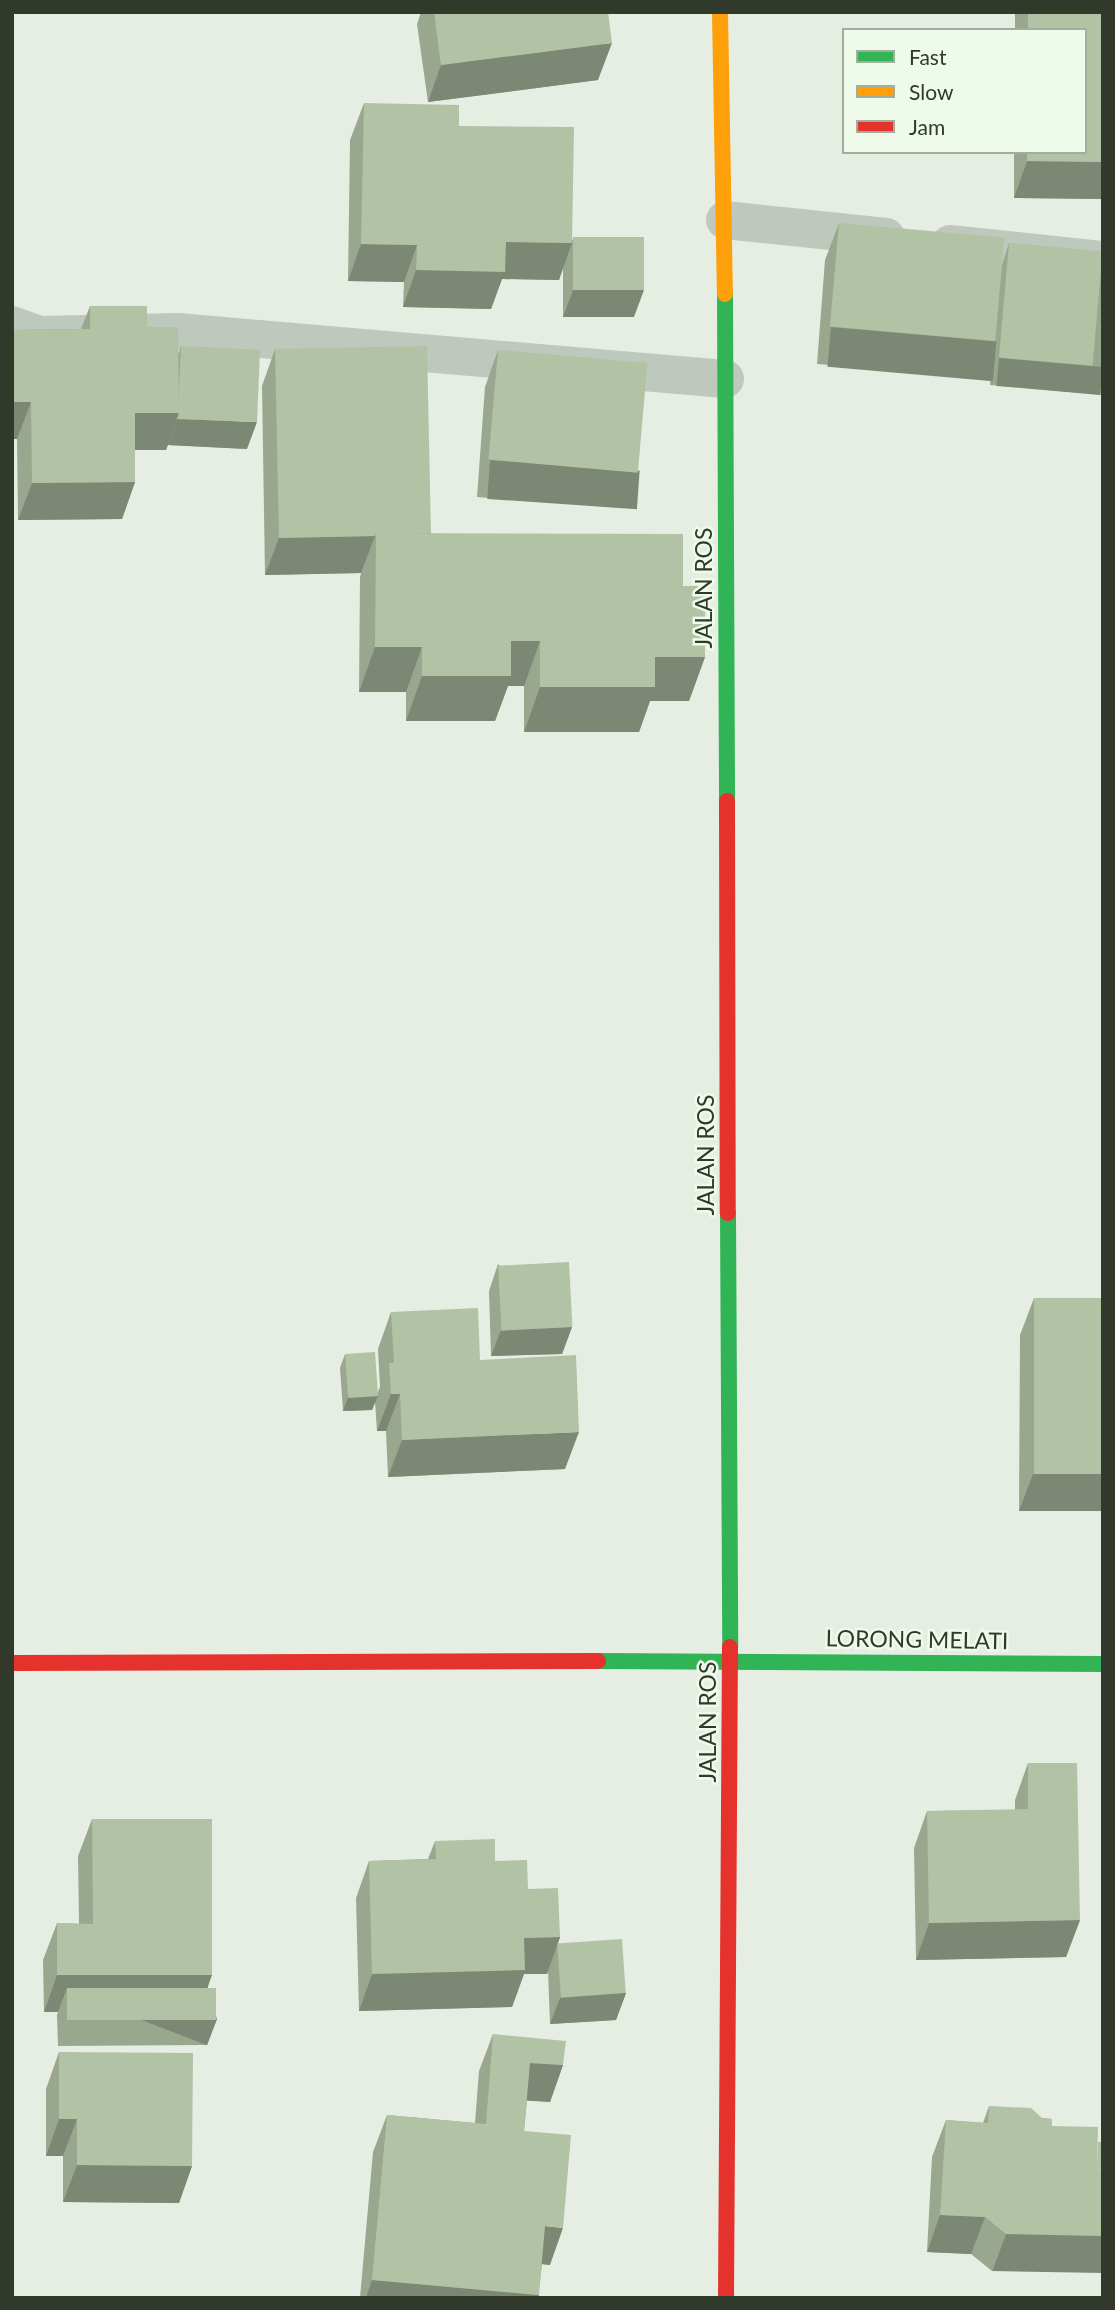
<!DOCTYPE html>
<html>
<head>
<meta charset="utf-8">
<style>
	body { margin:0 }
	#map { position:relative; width:1115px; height:2310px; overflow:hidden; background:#e6eee4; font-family:Lato,sans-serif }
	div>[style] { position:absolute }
	.street>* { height:38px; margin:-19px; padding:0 19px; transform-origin:19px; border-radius:19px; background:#bfc8bc }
	.fast>* { height:16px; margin:-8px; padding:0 8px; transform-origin:8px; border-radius:8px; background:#30b455 }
	.slow>* { height:16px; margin:-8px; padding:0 8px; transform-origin:8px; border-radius:8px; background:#ff9f0a }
	.jam>* { height:16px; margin:-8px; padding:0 8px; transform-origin:8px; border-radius:8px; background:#e5322d }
	.wall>* { inset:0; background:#99a78e }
	.shaded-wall>* { inset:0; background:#7d8874; transform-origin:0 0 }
	.building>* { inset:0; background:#b2c2a5; transform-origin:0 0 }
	span { translate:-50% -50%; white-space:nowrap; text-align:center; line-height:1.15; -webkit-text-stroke:5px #eefbeb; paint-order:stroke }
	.street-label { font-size:23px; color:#30392a }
	.frame { position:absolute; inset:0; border:14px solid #30392a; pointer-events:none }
	.legend { position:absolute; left:842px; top:28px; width:245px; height:126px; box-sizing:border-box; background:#eefbeb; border:2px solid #a2ad9e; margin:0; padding:9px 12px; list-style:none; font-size:21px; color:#30392a }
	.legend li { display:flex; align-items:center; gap:14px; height:35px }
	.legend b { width:35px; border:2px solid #a2ad9e }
</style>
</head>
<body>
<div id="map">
	<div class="street">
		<div style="left:725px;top:220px;width:162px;rotate:6deg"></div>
		<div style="left:950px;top:244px;width:154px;rotate:6deg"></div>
		<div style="left:12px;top:325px;width:29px;rotate:20deg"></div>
		<div style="left:39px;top:335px;width:139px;rotate:-1.2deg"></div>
		<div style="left:178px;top:332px;width:549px;rotate:4.91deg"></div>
	</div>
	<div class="fast">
		<div style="left:725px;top:294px;width:507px;rotate:89.77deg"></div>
		<div style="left:728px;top:1213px;width:434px;rotate:89.7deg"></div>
		<div style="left:598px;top:1661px;width:505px;rotate:0.34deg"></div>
	</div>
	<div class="slow">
		<div style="left:720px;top:12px;width:282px;rotate:89deg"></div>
	</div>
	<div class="jam">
		<div style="left:727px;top:801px;width:412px;rotate:89.9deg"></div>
		<div style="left:12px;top:1663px;width:586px;rotate:-0.2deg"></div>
		<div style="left:726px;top:2298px;width:651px;rotate:-89.65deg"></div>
	</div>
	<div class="wall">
		<div style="clip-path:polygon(421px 12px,608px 12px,598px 80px,428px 102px,417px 24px)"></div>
		<div style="clip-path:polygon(1015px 12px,1103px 12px,1103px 199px,1014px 198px,1014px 152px,1085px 152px,1085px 30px,1015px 30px)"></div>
		<div style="clip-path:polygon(364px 103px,459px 126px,572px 239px,634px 317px,563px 317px,563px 267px,559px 280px,502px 279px,491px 309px,403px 307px,404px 282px,348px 281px,350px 140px)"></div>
		<div style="clip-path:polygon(839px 223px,1002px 265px,1009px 243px,1103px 252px,1103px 395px,990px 385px,993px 348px,982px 377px,817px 364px,825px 260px)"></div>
		<div style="clip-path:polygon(90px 306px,147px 327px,179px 353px,181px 346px,247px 449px,168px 445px,166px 450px,135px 450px,135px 482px,122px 519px,18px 520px,17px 439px,12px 439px,12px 330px,81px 329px)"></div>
		<div style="clip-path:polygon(275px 349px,431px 533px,683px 586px,705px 657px,689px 701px,650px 701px,639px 732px,524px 732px,524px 686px,508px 686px,495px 721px,406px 721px,406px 692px,359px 692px,360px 577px,361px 573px,265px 575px,262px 386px)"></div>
		<div style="clip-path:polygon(498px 350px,626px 508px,477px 497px,485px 387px)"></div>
		<div style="clip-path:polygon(498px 1264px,572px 1327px,562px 1354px,491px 1356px,489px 1291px)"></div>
		<div style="clip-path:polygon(1034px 1298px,1103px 1511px,1019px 1511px,1020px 1335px)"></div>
		<div style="clip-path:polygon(391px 1312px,480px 1360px,565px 1469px,388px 1477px,386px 1431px,377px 1431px,375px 1402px,372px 1410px,343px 1411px,340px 1368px,345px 1354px,377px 1394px,380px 1387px,378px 1349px)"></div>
		<div style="clip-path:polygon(1028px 1763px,1080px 1920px,1066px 1957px,916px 1960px,914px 1848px,927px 1811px,1015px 1810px,1015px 1800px)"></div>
		<div style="clip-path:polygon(92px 1819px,208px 1988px,217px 2019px,207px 2045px,58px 2046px,57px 2015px,58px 2012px,44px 2012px,43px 1960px,57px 1923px,79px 1924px,78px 1856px)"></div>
		<div style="clip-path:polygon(435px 1841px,495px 1861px,528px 1889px,560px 1937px,558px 1943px,626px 1993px,616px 2020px,550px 2024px,548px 1971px,547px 1974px,524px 1974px,512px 2007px,359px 2011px,356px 1898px,369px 1861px,428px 1859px)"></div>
		<div style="clip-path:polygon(493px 2034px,563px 2065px,550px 2102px,527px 2100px,524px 2131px,550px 2265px,542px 2264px,538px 2298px,360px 2298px,373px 2152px,387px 2115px,475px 2123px,479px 2071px)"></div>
		<div style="clip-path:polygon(59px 2052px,192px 2166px,179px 2203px,63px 2202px,63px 2156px,46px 2156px,46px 2089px)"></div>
		<div style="clip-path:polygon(989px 2106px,1042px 2118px,1052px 2119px,992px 2271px,971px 2254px,927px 2252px,932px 2157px,946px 2120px,983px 2123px)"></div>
	</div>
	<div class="shaded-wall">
		<div style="clip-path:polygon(612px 43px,598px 80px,428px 102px,441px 65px)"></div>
		<div style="clip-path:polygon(1027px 161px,1103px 162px,1103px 199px,1014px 198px)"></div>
		<div style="clip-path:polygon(506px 242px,572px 243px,559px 280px,502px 279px,491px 309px,403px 307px,416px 270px)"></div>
		<div style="clip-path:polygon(361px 244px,417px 245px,404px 282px,348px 281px)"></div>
		<div style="clip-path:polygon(573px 290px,644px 290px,634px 317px,563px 317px)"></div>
		<div style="left:831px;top:327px;width:166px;height:40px;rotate:5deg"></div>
		<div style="left:999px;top:358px;width:104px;height:28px;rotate:5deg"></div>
		<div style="clip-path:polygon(12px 402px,31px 402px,17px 439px,12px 439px)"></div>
		<div style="clip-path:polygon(135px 413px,179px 413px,166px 450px,122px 450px)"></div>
		<div style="clip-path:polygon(177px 419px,257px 422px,247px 449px,168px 445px)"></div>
		<div style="left:490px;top:460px;width:150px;height:39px;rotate:4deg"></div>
		<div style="clip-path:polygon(135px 482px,122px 519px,18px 520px,32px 483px)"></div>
		<div style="clip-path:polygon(375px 536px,361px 573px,265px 575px,279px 538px)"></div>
		<div style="clip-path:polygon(511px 641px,540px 641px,524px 686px,508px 686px,495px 721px,406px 721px,422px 676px)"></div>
		<div style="clip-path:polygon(375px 647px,422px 647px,406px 692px,359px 692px)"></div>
		<div style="clip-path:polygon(655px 657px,705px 657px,689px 701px,650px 701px,639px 732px,524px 732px,540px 687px)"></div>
		<div style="clip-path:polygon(572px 1327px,562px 1354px,491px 1356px,501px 1330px)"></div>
		<div style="clip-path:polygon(391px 1394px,400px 1394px,386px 1431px,377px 1431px)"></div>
		<div style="clip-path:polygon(378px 1396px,372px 1410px,343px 1411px,348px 1397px)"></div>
		<div style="clip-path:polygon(579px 1432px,565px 1469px,388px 1477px,402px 1440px)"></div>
		<div style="clip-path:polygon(1033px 1474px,1103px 1474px,1103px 1511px,1019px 1511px)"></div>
		<div style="clip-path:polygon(1080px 1920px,1066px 1957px,916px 1960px,929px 1923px)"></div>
		<div style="clip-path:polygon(560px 1937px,547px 1974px,524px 1974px,512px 2007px,359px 2011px,372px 1974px,524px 1938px)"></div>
		<div style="clip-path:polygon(57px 1975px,212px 1975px,199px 2012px,67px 1988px,58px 2012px,44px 2012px)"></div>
		<div style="clip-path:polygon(626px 1993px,616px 2020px,550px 2024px,560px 1998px)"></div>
		<div style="left:217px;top:2019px;width:28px;height:149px;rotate:111deg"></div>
		<div style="clip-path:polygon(530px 2063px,563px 2065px,550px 2102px,516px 2100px)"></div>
		<div style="clip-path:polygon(59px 2119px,77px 2119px,63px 2156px,46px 2156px)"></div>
		<div style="clip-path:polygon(77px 2165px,192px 2166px,179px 2203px,63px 2202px)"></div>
		<div style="clip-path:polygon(940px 2215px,985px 2217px,971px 2254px,927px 2252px)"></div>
		<div style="clip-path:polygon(545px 2226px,563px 2228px,550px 2265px,531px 2263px)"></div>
		<div style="clip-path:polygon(1103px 2232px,1103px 2273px,992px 2271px,1006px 2234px)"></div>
		<div style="clip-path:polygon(372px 2280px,539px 2295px,538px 2298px,366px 2298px)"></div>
	</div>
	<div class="building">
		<div style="clip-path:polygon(434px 12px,608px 12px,612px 43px,441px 65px)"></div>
		<div style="clip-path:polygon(1028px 12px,1103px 12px,1103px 162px,1027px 161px,1027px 152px,1085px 152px,1085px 30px,1028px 30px)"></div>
		<div style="clip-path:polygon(364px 103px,459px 105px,459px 126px,574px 127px,572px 243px,506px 242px,505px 272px,416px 270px,417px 245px,361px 244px)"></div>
		<div style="left:839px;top:223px;width:166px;height:104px;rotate:5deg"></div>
		<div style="left:573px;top:237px;width:71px;height:53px"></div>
		<div style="left:1009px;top:243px;width:94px;height:115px;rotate:5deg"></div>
		<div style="clip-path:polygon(90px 306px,147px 306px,147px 327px,178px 327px,179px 413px,135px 413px,135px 482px,32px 483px,31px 402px,12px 402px,12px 330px,90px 329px)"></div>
		<div style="clip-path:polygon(181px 346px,260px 350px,257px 422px,177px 419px,179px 413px,179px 387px)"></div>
		<div style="clip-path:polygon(427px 346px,431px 533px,376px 533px,375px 536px,279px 538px,275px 349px)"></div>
		<div style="left:498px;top:350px;width:150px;height:110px;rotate:5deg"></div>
		<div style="clip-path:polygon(376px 533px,683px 534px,683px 586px,705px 586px,705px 657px,655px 657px,655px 687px,540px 687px,540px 641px,511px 641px,511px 676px,422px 676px,422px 647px,375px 647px)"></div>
		<div style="left:569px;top:1262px;width:65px;height:71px;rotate:87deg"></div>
		<div style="left:1034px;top:1298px;width:69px;height:176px"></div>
		<div style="clip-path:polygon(478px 1308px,480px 1360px,576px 1355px,579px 1432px,402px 1440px,400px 1394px,391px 1394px,389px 1363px,394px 1363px,391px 1312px)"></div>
		<div style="left:375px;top:1352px;width:44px;height:30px;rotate:86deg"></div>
		<div style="clip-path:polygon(1028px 1763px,1077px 1763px,1080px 1920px,929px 1923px,927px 1811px,1028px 1809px)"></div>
		<div style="clip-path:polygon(92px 1819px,212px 1819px,212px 1975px,57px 1975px,57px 1923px,93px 1924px)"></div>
		<div style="clip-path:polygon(495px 1839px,495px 1861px,527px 1860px,528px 1889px,558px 1888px,560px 1937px,524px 1938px,525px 1970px,372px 1974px,369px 1861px,436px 1859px,435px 1841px)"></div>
		<div style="left:622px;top:1939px;width:54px;height:65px;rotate:86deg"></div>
		<div style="left:67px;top:1988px;width:149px;height:32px"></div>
		<div style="clip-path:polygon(493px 2034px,566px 2041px,563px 2065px,530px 2063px,524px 2131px,571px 2135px,563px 2228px,545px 2226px,539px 2295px,372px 2280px,387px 2115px,486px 2124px)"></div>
		<div style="clip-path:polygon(59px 2052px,193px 2053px,192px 2166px,77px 2165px,77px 2119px,59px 2119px)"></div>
		<div style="clip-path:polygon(989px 2106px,1031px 2108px,1042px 2118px,1052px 2119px,1052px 2126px,1098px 2127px,1097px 2168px,1103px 2169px,1103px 2236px,1006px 2234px,985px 2217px,940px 2215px,946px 2120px,988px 2123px)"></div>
		<div style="clip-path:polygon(1098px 2142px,1103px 2142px,1103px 2169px,1097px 2168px)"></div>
	</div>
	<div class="street-label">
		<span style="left:703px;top:588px;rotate:-90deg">JALAN ROS</span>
		<span style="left:705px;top:1155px;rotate:-90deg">JALAN ROS</span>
		<span style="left:917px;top:1639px;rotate:1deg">LORONG MELATI</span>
		<span style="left:707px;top:1722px;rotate:-90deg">JALAN ROS</span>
	</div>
	<div class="frame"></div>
	<ul class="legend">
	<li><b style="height:9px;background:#30b455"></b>Fast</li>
	<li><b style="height:9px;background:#ff9f0a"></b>Slow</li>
	<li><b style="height:9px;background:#e5322d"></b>Jam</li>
	</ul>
</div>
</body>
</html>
